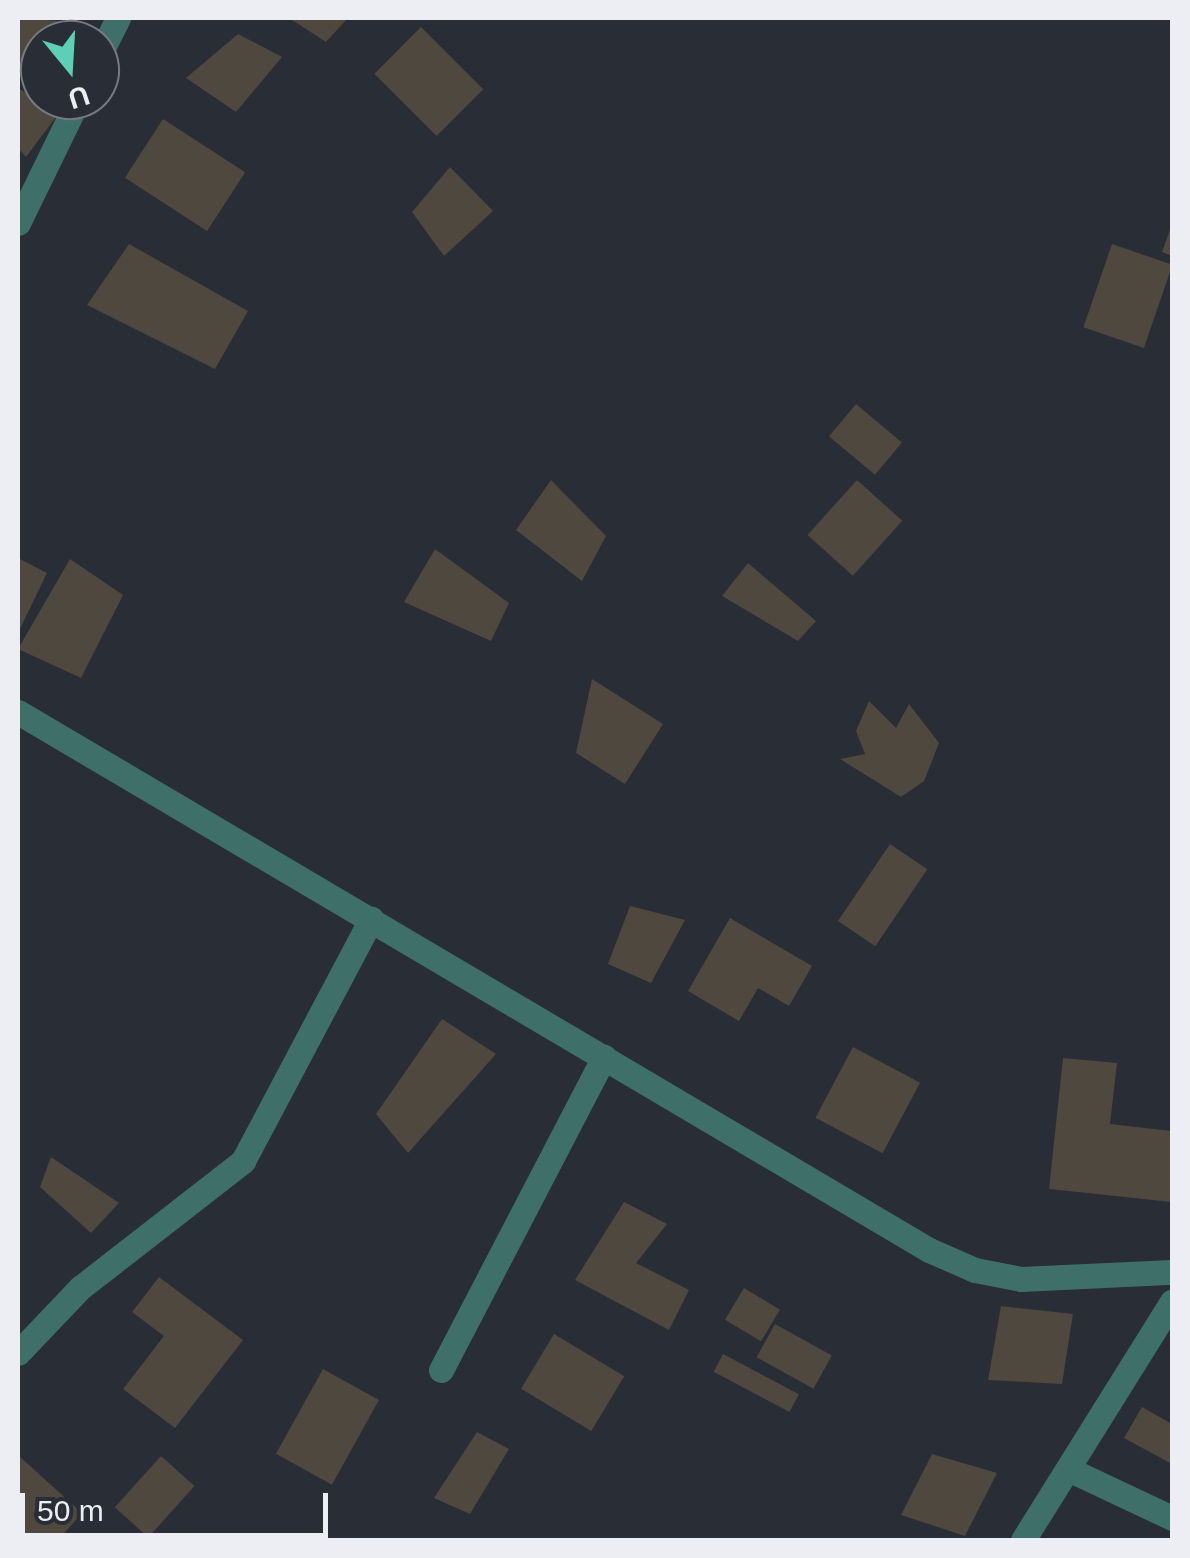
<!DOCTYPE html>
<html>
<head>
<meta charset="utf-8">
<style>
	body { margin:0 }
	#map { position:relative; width:1190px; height:1558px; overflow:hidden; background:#292d35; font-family:Arial,sans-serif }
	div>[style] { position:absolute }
	.building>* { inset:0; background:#4e483f; transform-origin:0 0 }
	.minor>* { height:25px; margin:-12.5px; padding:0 12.5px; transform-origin:12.5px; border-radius:12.5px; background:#3e7069 }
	span { translate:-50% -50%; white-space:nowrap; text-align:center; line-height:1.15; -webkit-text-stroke:8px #292d35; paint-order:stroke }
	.frame { position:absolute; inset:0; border:20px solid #eceef4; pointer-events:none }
	.north { position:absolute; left:20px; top:20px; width:100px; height:100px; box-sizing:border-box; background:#292d35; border:2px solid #777a81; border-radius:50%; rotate:162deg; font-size:28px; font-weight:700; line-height:40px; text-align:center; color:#eceef4 }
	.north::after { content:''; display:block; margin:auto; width:35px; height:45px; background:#5eceb7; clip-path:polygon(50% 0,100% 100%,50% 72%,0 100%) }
	.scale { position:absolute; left:20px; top:1493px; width:308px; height:45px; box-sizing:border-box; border:5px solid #eceef4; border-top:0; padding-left:12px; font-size:30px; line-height:35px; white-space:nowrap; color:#eceef4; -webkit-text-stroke:8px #292d35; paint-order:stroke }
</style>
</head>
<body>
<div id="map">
	<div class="building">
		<div style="clip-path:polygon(18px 18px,59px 21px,50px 40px,40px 40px,34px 73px,18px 68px)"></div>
		<div style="clip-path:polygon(289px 18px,348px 18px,326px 42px)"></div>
		<div style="left:421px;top:27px;width:88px;height:66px;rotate:45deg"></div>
		<div style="clip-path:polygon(238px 34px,282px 57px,236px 112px,186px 78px)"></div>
		<div style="clip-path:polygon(18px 88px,59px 113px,26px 157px,18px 148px)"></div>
		<div style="left:163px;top:119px;width:98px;height:70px;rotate:33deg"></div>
		<div style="clip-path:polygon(450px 167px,493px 211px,444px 256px,412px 212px)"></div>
		<div style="clip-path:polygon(1172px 224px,1172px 256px,1162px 252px)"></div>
		<div style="clip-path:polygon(129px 244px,248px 311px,215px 369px,87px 305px)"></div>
		<div style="left:1112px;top:244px;width:64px;height:88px;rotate:19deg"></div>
		<div style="left:856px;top:404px;width:60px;height:42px;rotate:40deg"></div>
		<div style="clip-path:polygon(551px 480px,606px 536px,582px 581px,516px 530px)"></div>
		<div style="left:857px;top:480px;width:61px;height:74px;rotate:42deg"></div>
		<div style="clip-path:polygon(435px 549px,509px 603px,491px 641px,404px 602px)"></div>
		<div style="clip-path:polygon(18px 558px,47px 573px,18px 633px)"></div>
		<div style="clip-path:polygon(70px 559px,123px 595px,81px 678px,18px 649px)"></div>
		<div style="clip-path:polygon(748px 563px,816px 621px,798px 641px,722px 596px)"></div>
		<div style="clip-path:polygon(592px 679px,663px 724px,625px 784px,576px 753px)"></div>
		<div style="clip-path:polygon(869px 701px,896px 728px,909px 704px,939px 743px,924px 781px,901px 797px,840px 759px,865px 754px,856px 731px)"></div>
		<div style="left:890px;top:844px;width:45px;height:93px;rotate:34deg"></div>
		<div style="clip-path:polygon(630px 906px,685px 920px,651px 983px,608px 964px)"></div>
		<div style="clip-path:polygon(730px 918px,812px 966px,789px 1006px,758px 988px,739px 1021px,688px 991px)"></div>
		<div style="clip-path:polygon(442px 1019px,496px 1054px,408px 1153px,376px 1114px)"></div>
		<div style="left:853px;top:1047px;width:76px;height:80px;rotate:28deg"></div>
		<div style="clip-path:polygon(1063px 1058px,1117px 1063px,1110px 1124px,1172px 1131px,1172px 1202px,1049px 1189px)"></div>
		<div style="clip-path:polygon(51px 1157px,119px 1203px,91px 1233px,40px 1187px)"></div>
		<div style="clip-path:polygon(624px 1202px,667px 1224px,636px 1263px,689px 1290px,669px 1330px,575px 1280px)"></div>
		<div style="clip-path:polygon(159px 1277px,243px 1340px,175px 1428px,123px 1389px,164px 1336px,132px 1312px)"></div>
		<div style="left:744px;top:1288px;width:42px;height:37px;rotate:31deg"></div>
		<div style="clip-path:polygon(1001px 1306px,1073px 1314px,1062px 1384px,988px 1380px)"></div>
		<div style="left:775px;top:1324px;width:65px;height:38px;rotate:29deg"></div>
		<div style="left:554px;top:1334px;width:82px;height:64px;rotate:31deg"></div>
		<div style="left:723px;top:1354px;width:86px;height:20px;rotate:28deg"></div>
		<div style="left:323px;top:1369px;width:64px;height:97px;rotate:29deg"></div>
		<div style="clip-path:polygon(1142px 1407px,1172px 1424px,1172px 1464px,1124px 1438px)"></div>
		<div style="clip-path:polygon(477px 1432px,509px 1449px,470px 1514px,434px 1498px)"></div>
		<div style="clip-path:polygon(932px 1454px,997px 1473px,965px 1536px,901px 1515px)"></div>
		<div style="clip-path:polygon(18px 1455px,82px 1513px,58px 1540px,18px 1540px)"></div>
		<div style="left:161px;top:1456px;width:45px;height:69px;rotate:42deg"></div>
	</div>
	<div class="minor">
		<div style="left:100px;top:54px;width:40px;rotate:-63.4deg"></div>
		<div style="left:18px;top:223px;width:137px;rotate:-64deg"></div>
		<div style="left:18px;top:712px;width:1058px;rotate:30.56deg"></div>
		<div style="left:929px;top:1250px;width:50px;rotate:23.5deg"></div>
		<div style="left:975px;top:1270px;width:47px;rotate:11.1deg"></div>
		<div style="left:1021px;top:1279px;width:151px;rotate:-2.7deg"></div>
		<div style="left:18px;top:1353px;width:90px;rotate:-46.4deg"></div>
		<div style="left:80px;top:1288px;width:207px;rotate:-37.9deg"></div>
		<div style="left:243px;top:1161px;width:274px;rotate:-62.1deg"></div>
		<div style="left:441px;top:1370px;width:353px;rotate:-62.5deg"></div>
		<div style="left:1068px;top:1469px;width:115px;rotate:25.2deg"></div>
		<div style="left:1023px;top:1540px;width:281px;rotate:-58deg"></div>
	</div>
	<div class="frame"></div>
	<div class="north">U</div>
	<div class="scale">50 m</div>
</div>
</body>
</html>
